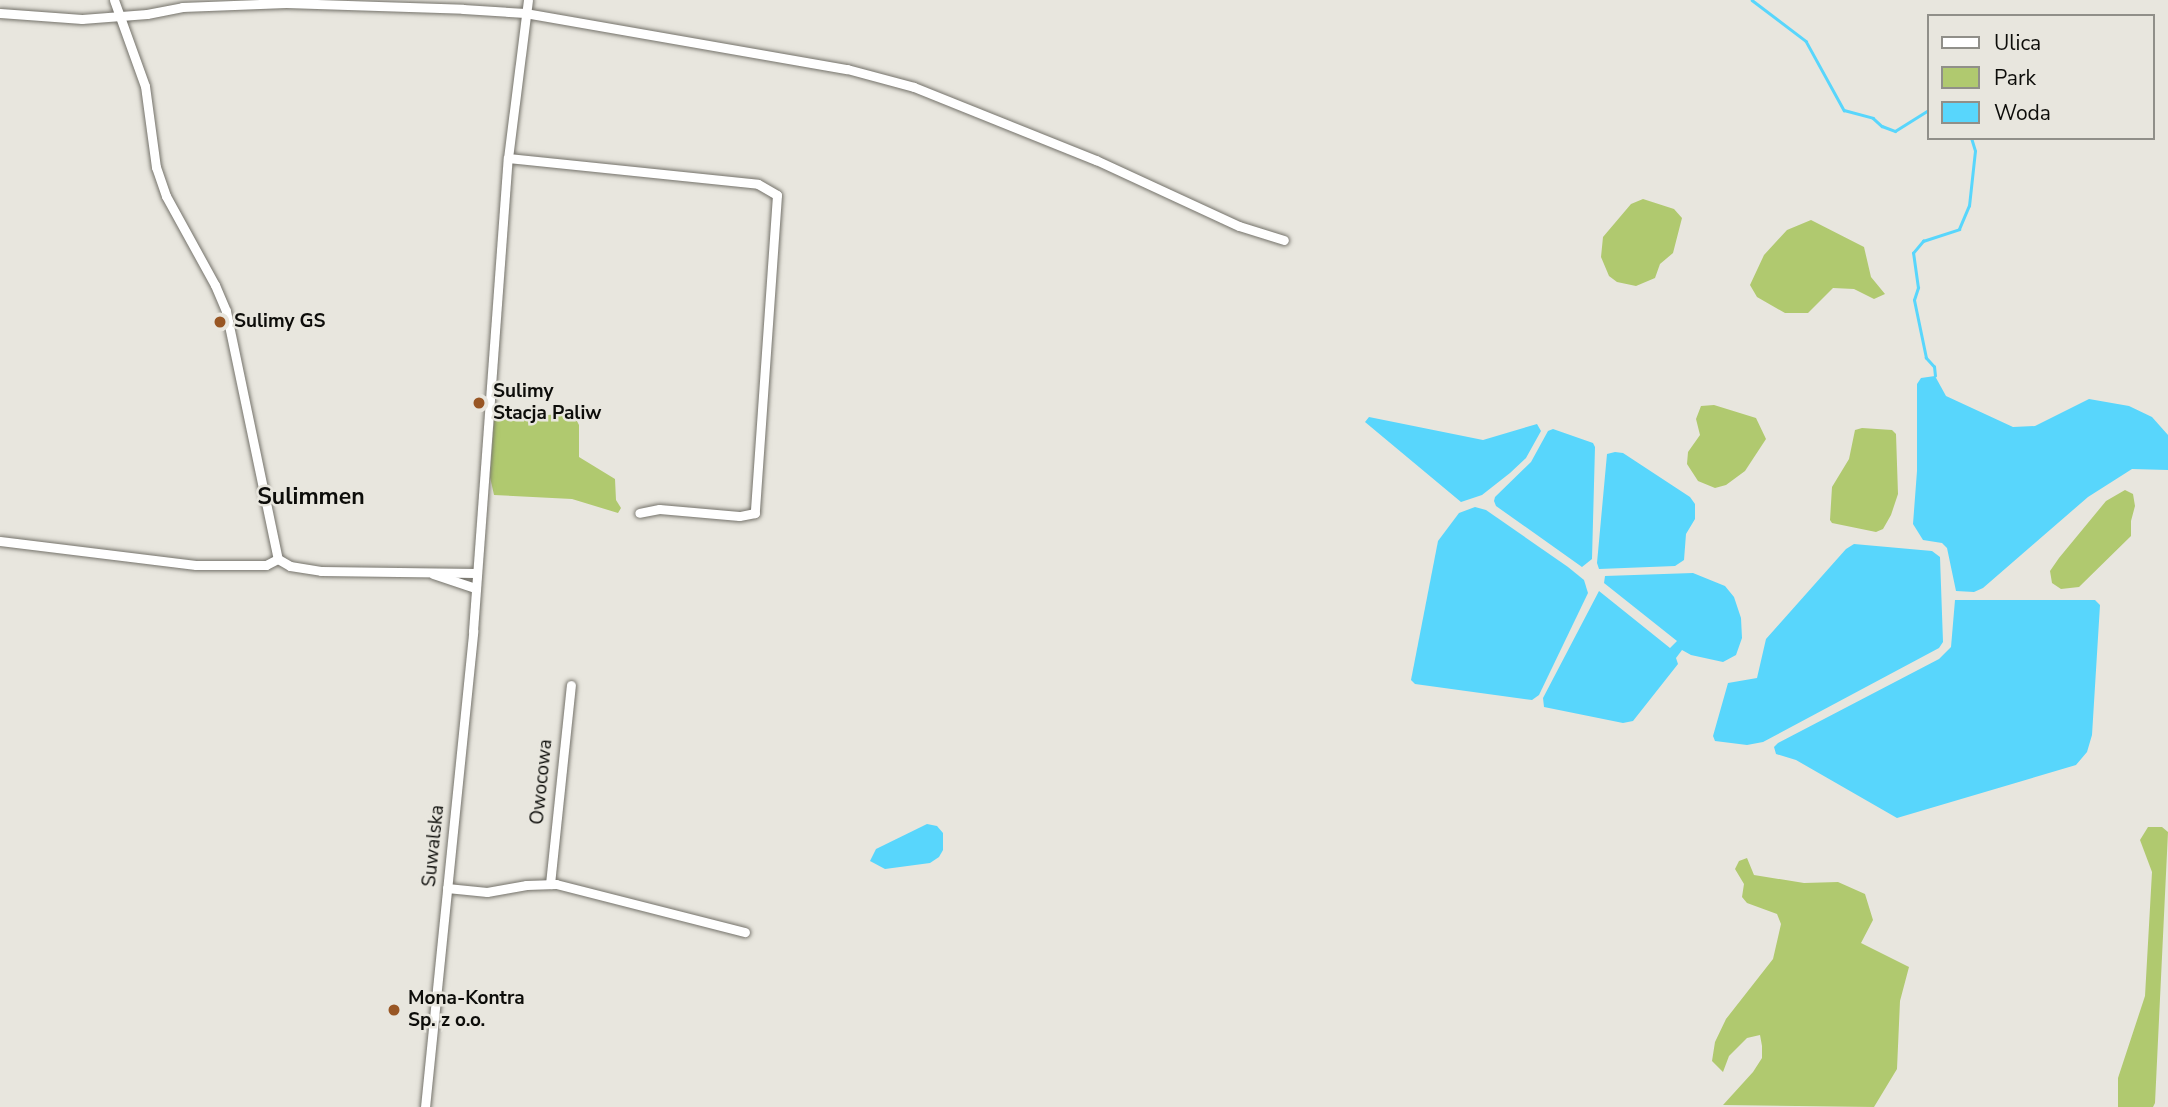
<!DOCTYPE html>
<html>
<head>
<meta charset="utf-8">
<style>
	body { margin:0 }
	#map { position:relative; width:2168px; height:1107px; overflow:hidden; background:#e8e6de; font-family:"Nunito Sans",sans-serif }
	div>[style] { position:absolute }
	.green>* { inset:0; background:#b0c96f }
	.water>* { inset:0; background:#58d6fc }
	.stream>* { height:2.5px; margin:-1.25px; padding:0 1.25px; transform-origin:1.25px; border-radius:1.25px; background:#58d6fc }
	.roads { filter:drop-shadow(0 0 2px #74726a) drop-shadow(0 0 2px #74726a) }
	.minor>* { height:9px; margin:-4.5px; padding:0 4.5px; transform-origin:4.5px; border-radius:4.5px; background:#fff }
	.dots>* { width:19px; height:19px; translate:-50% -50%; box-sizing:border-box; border:4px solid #e8e6de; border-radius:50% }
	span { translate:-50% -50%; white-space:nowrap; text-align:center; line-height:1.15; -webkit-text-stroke:5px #e8e6de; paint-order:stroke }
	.poi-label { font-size:19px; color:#0d0d0a; font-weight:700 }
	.left { translate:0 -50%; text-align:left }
	.street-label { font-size:19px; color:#0d0d0a }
	.quarter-label { font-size:23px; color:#0d0d0a; font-weight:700 }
	.legend { position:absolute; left:1927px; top:14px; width:228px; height:126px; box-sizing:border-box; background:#e8e6de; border:2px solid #908f89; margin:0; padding:9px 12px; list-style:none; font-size:21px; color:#0d0d0a }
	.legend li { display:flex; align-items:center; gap:14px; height:35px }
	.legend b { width:35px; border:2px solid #908f89 }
</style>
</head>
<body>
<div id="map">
	<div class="green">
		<div style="clip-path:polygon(1643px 199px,1674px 209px,1682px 218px,1673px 253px,1660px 264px,1655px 278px,1636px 286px,1617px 282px,1609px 276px,1601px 257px,1603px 237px,1631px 204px)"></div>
		<div style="clip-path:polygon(1811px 220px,1864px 247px,1871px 277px,1885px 294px,1874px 299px,1854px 289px,1833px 288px,1808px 313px,1785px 313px,1757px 297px,1750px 285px,1764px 255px,1787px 230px)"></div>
		<div style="clip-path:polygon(1714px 405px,1756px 418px,1766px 439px,1745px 471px,1726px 485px,1715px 488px,1698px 481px,1687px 464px,1688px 452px,1700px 435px,1696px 419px,1701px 406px)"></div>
		<div style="clip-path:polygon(573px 413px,579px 425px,579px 457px,615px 479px,616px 500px,621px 508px,618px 513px,572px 499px,494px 495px,490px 477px,494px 420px,500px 414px,523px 417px)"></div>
		<div style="clip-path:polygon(1862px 428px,1892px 430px,1896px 434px,1898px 494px,1891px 515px,1883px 529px,1876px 532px,1832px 523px,1830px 520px,1832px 487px,1849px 459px,1855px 430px)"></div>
		<div style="clip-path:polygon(2125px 490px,2133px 494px,2135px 506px,2131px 521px,2131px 536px,2079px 587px,2061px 589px,2052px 583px,2050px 571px,2059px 558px,2106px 501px)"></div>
		<div style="clip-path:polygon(2148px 827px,2162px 827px,2168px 832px,2155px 1103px,2153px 1107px,2118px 1107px,2118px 1078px,2145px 996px,2152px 872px,2140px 840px)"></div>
		<div style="clip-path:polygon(1747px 858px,1754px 875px,1804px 883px,1838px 882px,1865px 894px,1873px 920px,1861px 943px,1909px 967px,1900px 1001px,1897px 1069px,1874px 1107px,1723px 1105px,1753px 1072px,1762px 1058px,1762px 1046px,1760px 1035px,1747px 1038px,1729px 1056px,1723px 1072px,1712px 1061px,1715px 1042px,1726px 1019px,1773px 959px,1781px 924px,1777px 914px,1747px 903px,1742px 897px,1744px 884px,1735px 869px,1739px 861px)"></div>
	</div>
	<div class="water">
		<div style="clip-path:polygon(1935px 376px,1946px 396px,2013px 427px,2035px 426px,2089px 399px,2129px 406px,2152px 417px,2168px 435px,2168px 470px,2132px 469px,2088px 497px,1983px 588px,1974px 592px,1956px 591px,1947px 548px,1942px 543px,1923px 540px,1913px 524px,1917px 471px,1917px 384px,1921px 378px)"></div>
		<div style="clip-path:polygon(1369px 417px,1483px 440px,1537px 424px,1541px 431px,1526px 458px,1510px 473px,1482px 495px,1461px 502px,1365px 422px)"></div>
		<div style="clip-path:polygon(1553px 429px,1593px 443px,1595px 447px,1592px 559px,1582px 567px,1496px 506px,1494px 501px,1495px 497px,1531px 462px,1548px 431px)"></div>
		<div style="clip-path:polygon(1615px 452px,1623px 453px,1690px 497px,1695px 504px,1695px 519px,1686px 534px,1684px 560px,1675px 566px,1599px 569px,1597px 563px,1607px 454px)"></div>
		<div style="clip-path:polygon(1475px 507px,1486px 510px,1568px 567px,1584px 580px,1588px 593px,1539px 695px,1532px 700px,1415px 684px,1411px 680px,1438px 541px,1459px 513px)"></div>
		<div style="clip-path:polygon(1854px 544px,1932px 551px,1940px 557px,1943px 642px,1939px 648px,1763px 742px,1747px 745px,1715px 741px,1713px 736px,1728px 683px,1757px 678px,1766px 639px,1846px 549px)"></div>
		<div style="clip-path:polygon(1693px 573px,1725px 586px,1734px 597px,1741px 618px,1742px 638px,1736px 655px,1723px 662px,1691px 655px,1682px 650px,1676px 658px,1678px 664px,1633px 721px,1623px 723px,1544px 707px,1543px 698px,1599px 591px,1670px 648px,1677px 641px,1604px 583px,1605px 576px)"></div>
		<div style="clip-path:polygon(1955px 600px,2095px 600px,2100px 605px,2092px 735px,2087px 752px,2076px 765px,1897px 818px,1796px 760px,1776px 754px,1774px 747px,1778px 743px,1939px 659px,1951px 647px)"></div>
		<div style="clip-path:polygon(927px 824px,937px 826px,943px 833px,943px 850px,939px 857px,930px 863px,885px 869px,870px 861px,876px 849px)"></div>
	</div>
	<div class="stream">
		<div style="left:1752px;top:0;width:68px;rotate:37.2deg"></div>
		<div style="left:1806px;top:41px;width:79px;rotate:61.2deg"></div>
		<div style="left:1844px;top:110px;width:30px;rotate:15deg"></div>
		<div style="left:1873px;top:118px;width:12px;rotate:42deg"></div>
		<div style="left:1882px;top:126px;width:14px;rotate:21deg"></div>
		<div style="left:1895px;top:131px;width:39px;rotate:-32deg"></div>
		<div style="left:1935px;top:376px;width:9px;rotate:-96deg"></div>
		<div style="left:1934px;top:367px;width:12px;rotate:-132deg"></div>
		<div style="left:1926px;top:358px;width:59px;rotate:-101.7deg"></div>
		<div style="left:1914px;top:300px;width:13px;rotate:-72deg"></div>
		<div style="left:1918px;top:288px;width:35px;rotate:-98deg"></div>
		<div style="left:1913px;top:253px;width:16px;rotate:-50deg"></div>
		<div style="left:1923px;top:241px;width:38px;rotate:-18deg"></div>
		<div style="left:1959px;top:229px;width:25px;rotate:-67deg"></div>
		<div style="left:1969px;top:206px;width:55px;rotate:-83.8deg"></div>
		<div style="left:1975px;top:151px;width:14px;rotate:-107deg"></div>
	</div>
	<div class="roads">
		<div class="minor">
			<div style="left:114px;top:0;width:91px;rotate:70.2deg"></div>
			<div style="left:145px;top:86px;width:82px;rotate:82.3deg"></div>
			<div style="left:156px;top:167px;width:31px;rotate:71deg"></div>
			<div style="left:166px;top:196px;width:102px;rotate:61.2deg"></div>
			<div style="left:215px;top:285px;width:28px;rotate:67deg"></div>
			<div style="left:226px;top:311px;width:253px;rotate:78.2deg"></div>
			<div style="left:0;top:13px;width:82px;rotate:4.2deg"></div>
			<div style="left:82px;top:19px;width:65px;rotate:-4.4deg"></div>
			<div style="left:147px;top:14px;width:36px;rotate:-11deg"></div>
			<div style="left:182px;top:7px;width:104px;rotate:-2.2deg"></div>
			<div style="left:286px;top:3px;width:177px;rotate:1.9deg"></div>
			<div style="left:463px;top:9px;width:62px;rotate:3.7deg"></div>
			<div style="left:525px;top:13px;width:327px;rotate:9.9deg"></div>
			<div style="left:847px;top:69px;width:69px;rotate:15deg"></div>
			<div style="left:914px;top:87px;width:196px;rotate:21.9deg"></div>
			<div style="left:1096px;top:160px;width:157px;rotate:24.8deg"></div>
			<div style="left:1239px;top:226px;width:47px;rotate:17.3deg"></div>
			<div style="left:508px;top:158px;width:251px;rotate:5.9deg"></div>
			<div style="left:758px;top:184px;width:22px;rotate:30deg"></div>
			<div style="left:777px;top:195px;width:319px;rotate:94deg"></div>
			<div style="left:755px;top:513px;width:16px;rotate:169deg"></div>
			<div style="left:739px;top:516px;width:80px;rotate:-175deg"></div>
			<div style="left:659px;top:509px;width:20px;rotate:169deg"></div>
			<div style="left:0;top:541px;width:197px;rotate:7deg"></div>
			<div style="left:196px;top:565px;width:70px"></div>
			<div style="left:266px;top:565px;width:13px;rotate:-27deg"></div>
			<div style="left:278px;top:559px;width:14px;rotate:30deg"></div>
			<div style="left:290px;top:566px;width:31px;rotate:9deg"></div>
			<div style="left:321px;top:571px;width:155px;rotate:0.7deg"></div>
			<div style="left:433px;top:574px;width:44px;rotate:18.4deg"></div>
			<div style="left:550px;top:884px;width:200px;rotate:-84deg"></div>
			<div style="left:447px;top:888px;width:40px;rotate:5.7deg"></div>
			<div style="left:487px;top:892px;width:40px;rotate:-10deg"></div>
			<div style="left:526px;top:885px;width:30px;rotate:-2deg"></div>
			<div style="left:556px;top:884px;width:195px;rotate:14.3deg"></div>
			<div style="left:425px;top:1107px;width:478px;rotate:-84.2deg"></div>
			<div style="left:473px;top:631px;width:474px;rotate:-85.8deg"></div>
			<div style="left:508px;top:158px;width:159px;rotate:-82.8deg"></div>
		</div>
	</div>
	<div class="dots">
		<div style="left:220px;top:322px;background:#985624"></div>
		<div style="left:479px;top:403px;background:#985624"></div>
		<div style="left:394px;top:1010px;background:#985624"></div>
	</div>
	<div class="poi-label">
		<span class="left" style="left:234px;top:322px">Sulimy GS</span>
		<span class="left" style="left:493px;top:403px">Sulimy<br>Stacja Paliw</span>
		<span class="left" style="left:408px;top:1010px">Mona-Kontra<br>Sp. z o.o.</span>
	</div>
	<div class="street-label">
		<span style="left:542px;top:782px;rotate:-84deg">Owocowa</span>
		<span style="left:434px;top:846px;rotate:-84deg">Suwalska</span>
	</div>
	<div class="quarter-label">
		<span style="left:311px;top:497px">Sulimmen</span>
	</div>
	<ul class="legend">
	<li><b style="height:9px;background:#fff"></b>Ulica</li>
	<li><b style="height:19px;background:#b0c96f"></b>Park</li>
	<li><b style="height:19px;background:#58d6fc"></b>Woda</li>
	</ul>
</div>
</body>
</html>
